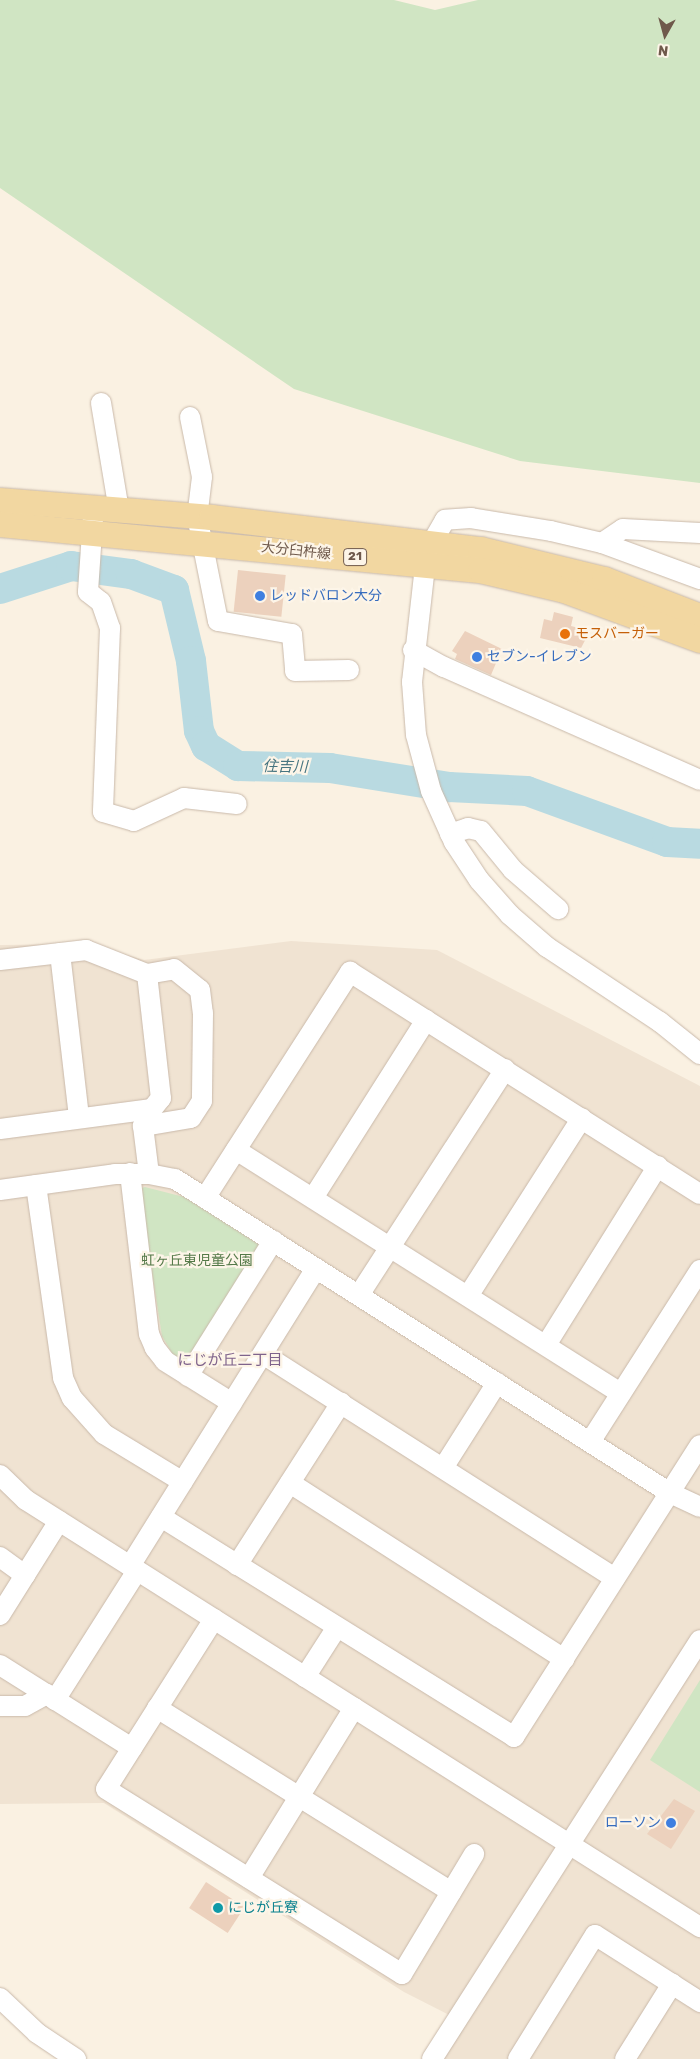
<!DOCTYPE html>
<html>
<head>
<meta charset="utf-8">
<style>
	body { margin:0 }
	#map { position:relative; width:700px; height:2059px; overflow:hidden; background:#faf1e2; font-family:Rubik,"Noto Sans JP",sans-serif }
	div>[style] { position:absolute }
	.residential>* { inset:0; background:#f0e3d2 }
	.green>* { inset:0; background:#d0e5c3 }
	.river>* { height:30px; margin:-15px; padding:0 15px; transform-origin:15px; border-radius:15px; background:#b9dae1 }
	.building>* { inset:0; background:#ecd1bd; transform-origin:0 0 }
	.roads { filter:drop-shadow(0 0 1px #c9b9aa) drop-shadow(0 0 1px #c9b9aa) }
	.minor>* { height:20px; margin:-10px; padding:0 10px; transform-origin:10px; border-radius:10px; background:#fff }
	.major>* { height:25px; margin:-12.5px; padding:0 12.5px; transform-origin:12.5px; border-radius:12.5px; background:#f2d7a1 }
	.dots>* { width:14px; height:14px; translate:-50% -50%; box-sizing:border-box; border:2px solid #fdf5e8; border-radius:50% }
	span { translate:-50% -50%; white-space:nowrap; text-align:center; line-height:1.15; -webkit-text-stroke:4.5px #fdf5e8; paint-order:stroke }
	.shield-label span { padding:1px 4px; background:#fdf5e8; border:1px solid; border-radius:4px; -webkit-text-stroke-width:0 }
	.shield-label { font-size:12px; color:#6f594b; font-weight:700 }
	.street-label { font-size:14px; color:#6f594b }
	.shop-label { font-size:14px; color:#366cbe }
	.left { translate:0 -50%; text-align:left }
	.right { translate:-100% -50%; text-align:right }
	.food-label { font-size:14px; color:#c56008 }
	.park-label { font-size:14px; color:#547948 }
	.culture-label { font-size:14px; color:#0d838f }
	.water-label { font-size:15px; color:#477580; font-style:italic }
	.neighbourhood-label { font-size:15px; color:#7f638b }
	.north { position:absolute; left:640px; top:10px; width:50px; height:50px; -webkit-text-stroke:4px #fdf5e8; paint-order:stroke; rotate:187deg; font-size:14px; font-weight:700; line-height:20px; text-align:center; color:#6f594b }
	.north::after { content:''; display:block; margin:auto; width:18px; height:22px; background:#6f594b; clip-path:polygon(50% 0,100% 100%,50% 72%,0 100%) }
</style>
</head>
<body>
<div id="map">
	<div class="residential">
		<div style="clip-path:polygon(291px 941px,437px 950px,700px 1086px,700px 2059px,439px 2059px,463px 2022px,404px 1992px,104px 1803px,0 1804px,0 945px,90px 944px,144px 960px)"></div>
	</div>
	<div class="green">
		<div style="clip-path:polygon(0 0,394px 0,435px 10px,478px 0,700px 0,700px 483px,520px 461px,294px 389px,0 188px)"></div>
		<div style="clip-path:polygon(145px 1187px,184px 1197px,263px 1247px,186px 1365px,175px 1358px,162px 1336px,139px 1189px)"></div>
		<div style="clip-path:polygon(700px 1680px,700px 1792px,650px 1760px)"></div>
	</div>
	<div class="river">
		<div style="left:0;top:589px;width:75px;rotate:-17.9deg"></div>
		<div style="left:71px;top:566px;width:61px;rotate:7.6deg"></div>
		<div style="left:131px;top:574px;width:46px;rotate:20.4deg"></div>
		<div style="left:174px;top:590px;width:73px;rotate:76.5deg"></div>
		<div style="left:191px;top:661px;width:70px;rotate:83.5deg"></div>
		<div style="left:199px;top:731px;width:17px;rotate:65deg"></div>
		<div style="left:206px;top:746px;width:38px;rotate:32deg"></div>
		<div style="left:238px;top:766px;width:92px;rotate:1.2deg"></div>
		<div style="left:330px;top:768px;width:121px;rotate:9.1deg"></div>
		<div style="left:449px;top:787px;width:78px;rotate:2.9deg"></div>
		<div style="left:527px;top:791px;width:149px;rotate:20deg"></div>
		<div style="left:667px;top:842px;width:33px;rotate:3deg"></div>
	</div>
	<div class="building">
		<div style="left:238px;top:570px;width:48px;height:42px;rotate:6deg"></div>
		<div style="clip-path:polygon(554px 612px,573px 617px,571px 626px,590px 631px,581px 648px,540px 638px,544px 619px,552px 621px)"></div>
		<div style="clip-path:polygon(465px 631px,502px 649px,491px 675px,455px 659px,457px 654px,452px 651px)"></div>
		<div style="clip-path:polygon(674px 1799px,695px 1811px,671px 1849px,647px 1834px)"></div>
		<div style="left:206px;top:1882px;width:46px;height:31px;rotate:33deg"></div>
	</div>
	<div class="roads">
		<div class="minor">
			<div style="left:101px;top:403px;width:109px;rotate:80.5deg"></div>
			<div style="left:190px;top:417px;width:61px;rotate:78.7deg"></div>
			<div style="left:202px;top:477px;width:39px;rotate:97deg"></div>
			<div style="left:197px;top:516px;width:107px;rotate:78.7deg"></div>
			<div style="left:218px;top:621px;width:75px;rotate:10deg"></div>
			<div style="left:292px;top:634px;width:37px;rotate:85deg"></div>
			<div style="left:295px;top:671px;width:54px;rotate:-1.1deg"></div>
			<div style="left:93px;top:518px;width:74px;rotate:93.9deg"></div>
			<div style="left:88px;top:592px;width:16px;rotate:38deg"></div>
			<div style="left:101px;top:602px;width:28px;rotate:71deg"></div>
			<div style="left:110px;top:628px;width:184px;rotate:92.2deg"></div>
			<div style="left:103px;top:812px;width:32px;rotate:16deg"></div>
			<div style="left:134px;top:821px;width:55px;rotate:-24.7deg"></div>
			<div style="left:184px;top:798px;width:53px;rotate:6.5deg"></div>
			<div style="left:602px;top:543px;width:25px;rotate:-34deg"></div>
			<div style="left:623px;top:529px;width:77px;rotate:3deg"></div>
			<div style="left:700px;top:579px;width:104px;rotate:-159.8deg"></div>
			<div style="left:602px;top:543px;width:52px;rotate:-166.8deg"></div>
			<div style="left:551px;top:531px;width:81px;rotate:-170.8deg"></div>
			<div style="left:471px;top:518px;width:26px;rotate:176deg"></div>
			<div style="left:445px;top:520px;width:28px;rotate:120deg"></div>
			<div style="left:431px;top:544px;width:32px;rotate:103deg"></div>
			<div style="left:424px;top:575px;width:108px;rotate:96.4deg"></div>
			<div style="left:412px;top:682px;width:53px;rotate:85.7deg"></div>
			<div style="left:416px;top:735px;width:58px;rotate:75deg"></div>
			<div style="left:431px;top:791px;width:56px;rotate:65.7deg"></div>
			<div style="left:454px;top:842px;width:45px;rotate:56.7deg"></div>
			<div style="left:479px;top:880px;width:47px;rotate:48.5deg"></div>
			<div style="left:510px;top:915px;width:49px;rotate:40.9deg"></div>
			<div style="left:547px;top:947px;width:136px;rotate:33.6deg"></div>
			<div style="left:660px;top:1022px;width:51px;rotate:38.7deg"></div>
			<div style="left:413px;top:650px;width:35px;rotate:29deg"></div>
			<div style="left:444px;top:667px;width:280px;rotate:23.8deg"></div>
			<div style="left:450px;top:834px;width:19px;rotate:-18deg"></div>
			<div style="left:468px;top:828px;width:13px;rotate:13deg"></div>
			<div style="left:481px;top:831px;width:50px;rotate:50.6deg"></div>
			<div style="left:513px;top:870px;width:60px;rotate:40.9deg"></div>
			<div style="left:60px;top:953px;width:166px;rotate:83.4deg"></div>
			<div style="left:0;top:960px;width:87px;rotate:-6.6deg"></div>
			<div style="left:86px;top:950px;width:66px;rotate:21.5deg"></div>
			<div style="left:147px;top:974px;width:125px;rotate:83.6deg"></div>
			<div style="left:161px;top:1098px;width:14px;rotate:129deg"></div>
			<div style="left:152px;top:1109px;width:153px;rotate:172.5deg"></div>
			<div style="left:147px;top:974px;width:27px;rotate:-10deg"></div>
			<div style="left:174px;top:969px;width:33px;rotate:39deg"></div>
			<div style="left:200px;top:990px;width:23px;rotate:83deg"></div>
			<div style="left:203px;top:1013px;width:88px;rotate:90.7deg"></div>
			<div style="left:202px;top:1101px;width:20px;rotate:123deg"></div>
			<div style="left:191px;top:1118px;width:49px;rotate:170.5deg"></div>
			<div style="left:143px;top:1126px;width:48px;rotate:82.9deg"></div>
			<div style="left:236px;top:1150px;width:455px;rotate:32.3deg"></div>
			<div style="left:130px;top:1173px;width:162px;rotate:83.3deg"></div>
			<div style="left:149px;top:1334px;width:15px;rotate:67deg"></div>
			<div style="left:155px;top:1348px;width:16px;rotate:52deg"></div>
			<div style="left:165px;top:1361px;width:79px;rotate:32.1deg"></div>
			<div style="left:36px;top:1185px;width:195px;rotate:82deg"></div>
			<div style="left:63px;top:1378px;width:22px;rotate:66deg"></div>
			<div style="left:72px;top:1398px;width:48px;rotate:48.4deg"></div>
			<div style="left:104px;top:1434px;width:92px;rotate:31.3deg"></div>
			<div style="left:0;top:1190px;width:116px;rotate:-7.9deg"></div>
			<div style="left:115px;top:1174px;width:34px"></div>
			<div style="left:149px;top:1174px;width:26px;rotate:11deg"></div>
			<div style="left:175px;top:1179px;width:586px;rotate:32.39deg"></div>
			<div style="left:670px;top:1493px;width:33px;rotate:25deg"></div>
			<div style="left:205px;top:1198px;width:269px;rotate:-57.3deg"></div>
			<div style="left:350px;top:972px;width:414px;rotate:32.4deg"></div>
			<div style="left:313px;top:1198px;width:211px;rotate:-57.6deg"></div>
			<div style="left:359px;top:1295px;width:269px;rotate:-57.1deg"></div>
			<div style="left:468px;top:1296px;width:211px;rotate:-57.4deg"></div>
			<div style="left:546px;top:1345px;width:211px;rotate:-58deg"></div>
			<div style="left:263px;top:1354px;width:417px;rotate:32.5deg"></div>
			<div style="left:188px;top:1376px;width:160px;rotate:-57.8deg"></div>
			<div style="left:590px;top:1442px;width:204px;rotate:-57.4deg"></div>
			<div style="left:443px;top:1468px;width:101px;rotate:-57.6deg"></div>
			<div style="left:0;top:1475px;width:36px;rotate:44deg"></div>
			<div style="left:26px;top:1500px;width:798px;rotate:32.36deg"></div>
			<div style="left:290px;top:1483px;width:326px;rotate:32.7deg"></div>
			<div style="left:161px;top:1517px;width:416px;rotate:31.9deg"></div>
			<div style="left:514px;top:1737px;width:346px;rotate:-57.5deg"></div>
			<div style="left:0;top:1557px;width:31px;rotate:36deg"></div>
			<div style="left:237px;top:1565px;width:193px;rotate:-57.3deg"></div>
			<div style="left:130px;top:1566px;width:351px;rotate:-58deg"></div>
			<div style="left:0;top:1615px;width:111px;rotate:-57.9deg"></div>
			<div style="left:214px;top:1619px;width:201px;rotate:122.4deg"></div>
			<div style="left:106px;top:1789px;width:349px;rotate:32deg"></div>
			<div style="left:402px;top:1974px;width:140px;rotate:-59deg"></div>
			<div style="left:0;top:1665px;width:156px;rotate:32.2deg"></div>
			<div style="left:305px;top:1677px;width:59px;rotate:-57.4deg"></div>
			<div style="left:55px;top:1700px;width:153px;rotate:-57.6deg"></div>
			<div style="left:0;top:1706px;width:25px"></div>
			<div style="left:25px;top:1706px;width:25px;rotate:-29deg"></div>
			<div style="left:157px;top:1708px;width:347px;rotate:32deg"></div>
			<div style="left:249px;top:1878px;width:200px;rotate:-58.3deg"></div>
			<div style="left:0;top:1998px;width:51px;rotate:43.4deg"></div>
			<div style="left:37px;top:2033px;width:47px;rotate:33.7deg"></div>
			<div style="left:432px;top:2059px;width:497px;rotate:-57.4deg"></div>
			<div style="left:518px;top:2059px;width:146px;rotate:-58.2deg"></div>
			<div style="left:595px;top:1935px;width:125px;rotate:32.5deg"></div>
			<div style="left:625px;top:2059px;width:89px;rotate:-57.9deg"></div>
		</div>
		<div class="major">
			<div style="left:0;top:500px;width:212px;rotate:4.6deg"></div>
			<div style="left:211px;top:517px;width:271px;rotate:6.8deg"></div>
			<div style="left:480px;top:549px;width:128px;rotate:13.6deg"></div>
			<div style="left:604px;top:579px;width:103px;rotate:21.1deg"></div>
			<div style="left:0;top:524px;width:482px;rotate:5.5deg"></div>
			<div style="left:480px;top:570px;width:86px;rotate:13.4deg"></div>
			<div style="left:564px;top:590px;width:145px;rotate:20.2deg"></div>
		</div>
	</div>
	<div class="dots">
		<div style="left:260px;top:596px;background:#3f7fe0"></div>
		<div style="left:565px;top:634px;background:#e8710a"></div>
		<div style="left:477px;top:657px;background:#3f7fe0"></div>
		<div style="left:671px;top:1823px;background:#3f7fe0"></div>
		<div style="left:218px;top:1908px;background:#0f9aa8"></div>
	</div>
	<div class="shield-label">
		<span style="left:355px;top:557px">21</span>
	</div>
	<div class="street-label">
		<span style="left:296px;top:551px;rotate:6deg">大分臼杵線</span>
	</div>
	<div class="shop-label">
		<span class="left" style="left:270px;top:596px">レッドバロン大分</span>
		<span class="left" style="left:487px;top:657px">セブン-イレブン</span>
		<span class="right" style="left:661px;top:1823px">ローソン</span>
	</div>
	<div class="food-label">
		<span class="left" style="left:575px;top:634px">モスバーガー</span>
	</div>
	<div class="park-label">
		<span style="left:197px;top:1261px">虹ヶ丘東児童公園</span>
	</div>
	<div class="culture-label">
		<span class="left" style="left:228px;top:1908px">にじが丘寮</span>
	</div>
	<div class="water-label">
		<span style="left:285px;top:767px;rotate:1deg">住吉川</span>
	</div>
	<div class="neighbourhood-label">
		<span style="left:230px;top:1361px">にじが丘二丁目</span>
	</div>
	<div class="north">N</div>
</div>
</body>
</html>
